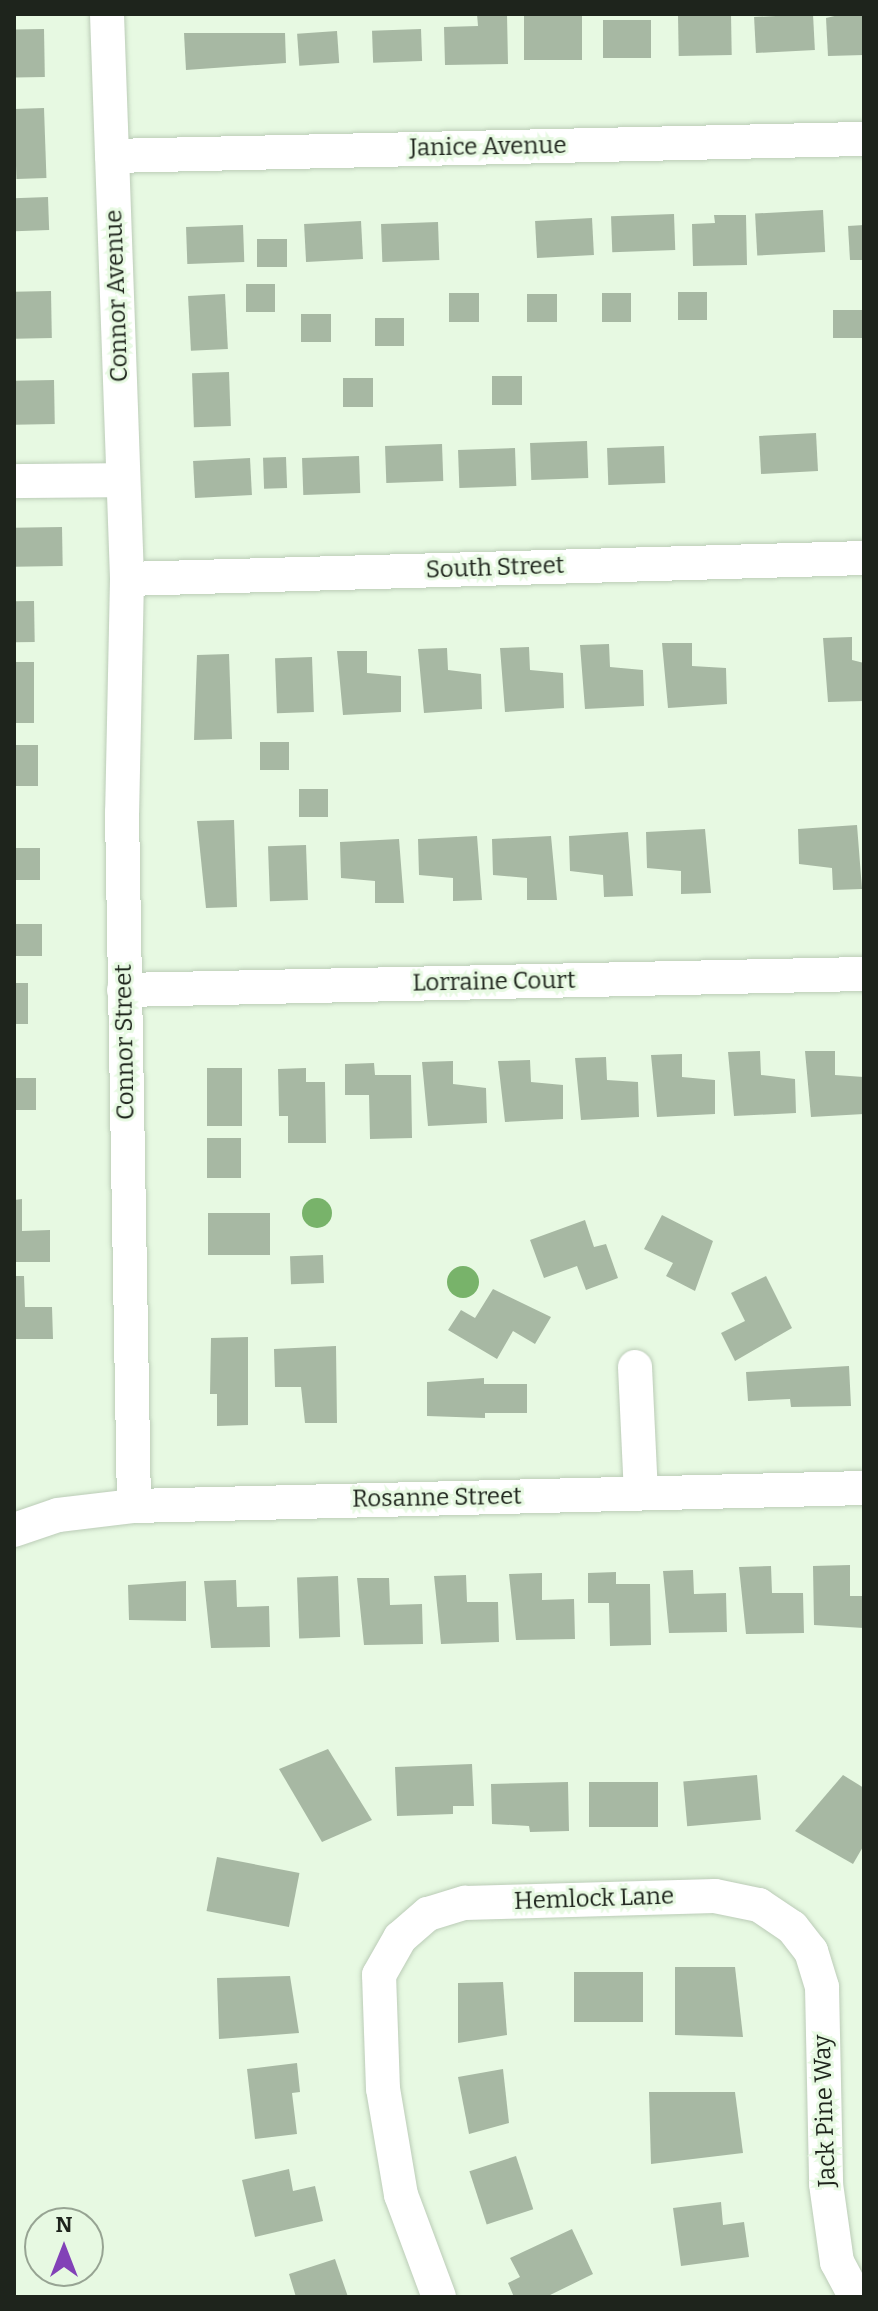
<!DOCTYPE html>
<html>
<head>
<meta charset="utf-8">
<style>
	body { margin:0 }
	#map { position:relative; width:878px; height:2311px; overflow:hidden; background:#e7f9e2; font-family:Bitter,serif }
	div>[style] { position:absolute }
	.water>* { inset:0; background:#78b36a }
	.round { border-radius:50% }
	.building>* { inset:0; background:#a7b8a3; transform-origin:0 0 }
	.roads { filter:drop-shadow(0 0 2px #bbccb7) drop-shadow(0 0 2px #bbccb7) }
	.minor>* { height:34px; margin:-17px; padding:0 17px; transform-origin:17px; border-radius:17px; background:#fff }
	span { translate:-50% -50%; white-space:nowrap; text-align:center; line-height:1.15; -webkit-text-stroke:6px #e7f9e2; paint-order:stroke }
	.street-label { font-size:24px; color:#1e241c }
	.frame { position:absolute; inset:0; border:16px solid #1e241c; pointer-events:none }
	.north { position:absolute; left:24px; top:2207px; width:80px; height:80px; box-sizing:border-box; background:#e7f9e2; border:2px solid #97a493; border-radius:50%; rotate:0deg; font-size:22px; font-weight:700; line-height:32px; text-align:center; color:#1e241c }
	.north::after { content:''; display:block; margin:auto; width:28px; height:36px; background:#8242b7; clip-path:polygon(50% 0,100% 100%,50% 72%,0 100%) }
</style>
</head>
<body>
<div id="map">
	<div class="water">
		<div class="round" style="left:302px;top:1198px;width:30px;height:30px"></div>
		<div class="round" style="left:447px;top:1266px;width:32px;height:32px"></div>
	</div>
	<div class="building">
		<div style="clip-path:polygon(477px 14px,507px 14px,508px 64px,445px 65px,444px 27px,478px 26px)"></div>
		<div style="left:524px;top:14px;width:58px;height:46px"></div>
		<div style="left:731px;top:14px;width:41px;height:53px;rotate:89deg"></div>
		<div style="left:813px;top:14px;width:36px;height:59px;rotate:87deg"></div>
		<div style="clip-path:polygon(843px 14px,864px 15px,864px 55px,828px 56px,826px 18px)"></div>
		<div style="left:603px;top:20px;width:48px;height:38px"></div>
		<div style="left:44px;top:29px;width:48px;height:30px;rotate:89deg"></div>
		<div style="left:421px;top:29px;width:32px;height:49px;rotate:88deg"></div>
		<div style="left:337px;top:31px;width:32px;height:40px;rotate:86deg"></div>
		<div style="clip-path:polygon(184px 33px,285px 33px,286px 63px,186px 70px)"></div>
		<div style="left:44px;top:108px;width:70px;height:30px;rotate:88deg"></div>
		<div style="left:48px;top:197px;width:33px;height:34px;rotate:88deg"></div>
		<div style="left:823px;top:210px;width:42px;height:68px;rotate:87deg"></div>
		<div style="left:674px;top:214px;width:36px;height:63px;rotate:88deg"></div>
		<div style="clip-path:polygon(714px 215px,746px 215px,747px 265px,693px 266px,692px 224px,715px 223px)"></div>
		<div style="left:592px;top:218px;width:37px;height:57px;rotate:87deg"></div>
		<div style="left:361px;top:221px;width:38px;height:57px;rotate:87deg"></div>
		<div style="left:438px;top:222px;width:38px;height:57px;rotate:88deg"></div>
		<div style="left:243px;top:225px;width:37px;height:57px;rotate:88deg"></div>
		<div style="clip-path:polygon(864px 225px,864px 260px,850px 260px,848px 226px)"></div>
		<div style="left:287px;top:239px;width:28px;height:30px;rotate:90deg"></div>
		<div style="left:246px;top:284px;width:29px;height:28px"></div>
		<div style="left:51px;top:291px;width:47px;height:37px;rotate:89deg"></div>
		<div style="left:678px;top:292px;width:29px;height:28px"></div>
		<div style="left:449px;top:293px;width:30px;height:29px"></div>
		<div style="left:602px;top:293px;width:29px;height:29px"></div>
		<div style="left:225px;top:294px;width:55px;height:37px;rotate:87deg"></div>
		<div style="left:527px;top:294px;width:30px;height:28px"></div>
		<div style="left:833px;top:310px;width:29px;height:28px"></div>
		<div style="left:301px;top:314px;width:30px;height:28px"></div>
		<div style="left:375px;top:318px;width:29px;height:28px"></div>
		<div style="left:229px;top:372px;width:54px;height:37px;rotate:88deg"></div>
		<div style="left:492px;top:376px;width:30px;height:29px"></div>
		<div style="left:343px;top:378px;width:30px;height:29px"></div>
		<div style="left:54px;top:380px;width:44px;height:40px;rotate:89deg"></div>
		<div style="left:816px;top:433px;width:38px;height:57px;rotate:87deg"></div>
		<div style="left:587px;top:441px;width:37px;height:57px;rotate:88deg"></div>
		<div style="left:442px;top:444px;width:37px;height:57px;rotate:88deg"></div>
		<div style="left:664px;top:446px;width:37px;height:57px;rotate:88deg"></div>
		<div style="left:515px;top:448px;width:38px;height:57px;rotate:88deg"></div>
		<div style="left:359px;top:456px;width:37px;height:57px;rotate:88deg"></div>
		<div style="left:286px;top:457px;width:31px;height:23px;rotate:88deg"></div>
		<div style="left:250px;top:458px;width:37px;height:57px;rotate:87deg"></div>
		<div style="left:62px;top:527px;width:39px;height:48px;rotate:89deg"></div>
		<div style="left:34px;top:601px;width:41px;height:20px;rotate:89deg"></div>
		<div style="clip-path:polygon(852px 637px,852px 660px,864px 663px,864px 701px,828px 702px,823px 638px)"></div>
		<div style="clip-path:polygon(662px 643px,692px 643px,692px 666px,726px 668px,727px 704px,668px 708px)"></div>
		<div style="clip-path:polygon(609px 644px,610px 667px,643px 670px,644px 706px,585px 709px,580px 645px)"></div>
		<div style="clip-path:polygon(529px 647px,530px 670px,563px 673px,564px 708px,505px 712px,500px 648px)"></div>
		<div style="clip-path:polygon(447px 648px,448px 670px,481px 674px,482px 709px,424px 713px,418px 649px)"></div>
		<div style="clip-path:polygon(337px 651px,367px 651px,367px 673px,401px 676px,401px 712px,343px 715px)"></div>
		<div style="clip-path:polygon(229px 654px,232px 739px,194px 740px,197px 655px)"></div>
		<div style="left:312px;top:657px;width:55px;height:37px;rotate:88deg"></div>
		<div style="left:14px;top:662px;width:20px;height:61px"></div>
		<div style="left:260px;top:742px;width:29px;height:28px"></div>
		<div style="left:14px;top:745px;width:24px;height:41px"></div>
		<div style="left:299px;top:789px;width:29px;height:28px"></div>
		<div style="clip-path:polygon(234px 820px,237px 907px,206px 908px,197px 821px)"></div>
		<div style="clip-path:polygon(857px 825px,862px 889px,833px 890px,832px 868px,799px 864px,798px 829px)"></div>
		<div style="clip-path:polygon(705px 829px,711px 893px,681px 894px,681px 871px,647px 868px,646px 832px)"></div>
		<div style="clip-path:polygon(628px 832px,633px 896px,604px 897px,603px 875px,570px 871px,569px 836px)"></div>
		<div style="clip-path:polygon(477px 836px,482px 900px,453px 901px,453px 878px,419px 875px,418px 839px)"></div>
		<div style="clip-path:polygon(551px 836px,557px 900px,527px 900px,527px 878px,493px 875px,492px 839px)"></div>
		<div style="clip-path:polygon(399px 839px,404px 903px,375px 903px,375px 881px,341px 878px,340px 842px)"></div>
		<div style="left:306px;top:845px;width:55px;height:38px;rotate:88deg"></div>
		<div style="left:14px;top:848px;width:26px;height:32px"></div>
		<div style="left:42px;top:924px;width:32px;height:28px;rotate:90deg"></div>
		<div style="left:14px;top:983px;width:14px;height:41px"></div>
		<div style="clip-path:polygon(760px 1051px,761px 1075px,795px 1079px,796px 1113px,734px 1116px,728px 1052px)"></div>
		<div style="clip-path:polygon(805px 1051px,835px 1051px,835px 1075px,864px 1077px,864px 1114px,811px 1117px)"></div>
		<div style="clip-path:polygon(682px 1054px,682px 1077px,715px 1080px,715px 1114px,657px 1117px,651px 1055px)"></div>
		<div style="clip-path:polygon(606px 1057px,607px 1080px,638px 1082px,639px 1117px,581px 1120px,575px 1058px)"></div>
		<div style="clip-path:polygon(530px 1060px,531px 1082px,563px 1085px,563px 1119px,505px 1122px,498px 1061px)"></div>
		<div style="clip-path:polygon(453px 1061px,453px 1084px,486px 1088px,487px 1123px,428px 1126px,422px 1062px)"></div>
		<div style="clip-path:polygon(374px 1063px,375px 1075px,411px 1075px,412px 1138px,370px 1139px,369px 1095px,345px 1095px,345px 1064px)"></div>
		<div style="left:207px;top:1068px;width:35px;height:58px"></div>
		<div style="clip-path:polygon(306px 1068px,306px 1082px,325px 1082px,326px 1143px,288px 1143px,288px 1116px,279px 1116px,278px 1069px)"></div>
		<div style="left:14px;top:1078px;width:22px;height:32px"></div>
		<div style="left:207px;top:1138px;width:34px;height:40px"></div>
		<div style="clip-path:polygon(22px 1199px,22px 1231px,50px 1230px,50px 1262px,14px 1262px,14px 1200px)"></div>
		<div style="left:270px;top:1213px;width:42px;height:62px;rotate:90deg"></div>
		<div style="clip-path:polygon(662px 1215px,713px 1241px,695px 1291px,666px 1276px,673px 1263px,644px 1249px)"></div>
		<div style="clip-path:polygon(585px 1220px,594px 1247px,606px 1244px,618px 1278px,586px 1290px,577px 1266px,544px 1278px,530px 1240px)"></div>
		<div style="left:323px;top:1255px;width:28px;height:33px;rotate:88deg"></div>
		<div style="clip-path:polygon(14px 1276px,24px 1276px,25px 1307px,52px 1307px,53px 1339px,14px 1339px)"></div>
		<div style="clip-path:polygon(766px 1276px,792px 1328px,735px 1361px,721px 1333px,745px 1321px,731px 1293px)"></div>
		<div style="clip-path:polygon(493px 1289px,551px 1317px,535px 1344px,513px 1331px,497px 1359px,448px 1330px,461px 1310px,475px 1318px)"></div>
		<div style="clip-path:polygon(248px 1337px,248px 1425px,217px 1426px,217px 1394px,210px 1394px,211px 1338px)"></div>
		<div style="clip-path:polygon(336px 1346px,337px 1423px,305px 1423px,301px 1387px,275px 1387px,274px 1349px)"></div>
		<div style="clip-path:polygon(849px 1366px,851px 1406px,791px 1407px,790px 1399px,748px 1401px,746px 1372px)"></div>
		<div style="clip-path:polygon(484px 1378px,484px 1384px,527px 1384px,527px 1413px,485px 1413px,485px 1418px,427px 1416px,427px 1382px)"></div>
		<div style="clip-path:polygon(850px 1565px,850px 1596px,864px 1596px,864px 1628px,814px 1625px,813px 1566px)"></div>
		<div style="clip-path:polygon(771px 1566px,772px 1593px,803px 1593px,804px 1633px,746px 1634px,739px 1567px)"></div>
		<div style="clip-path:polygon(693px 1570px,694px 1594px,726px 1593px,727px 1632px,669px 1633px,663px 1571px)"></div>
		<div style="clip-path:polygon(616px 1572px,616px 1584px,650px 1584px,651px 1645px,610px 1646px,609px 1603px,588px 1603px,588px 1573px)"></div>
		<div style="clip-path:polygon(542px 1573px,542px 1600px,574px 1599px,575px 1639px,516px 1640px,509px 1574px)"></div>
		<div style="clip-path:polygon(466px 1575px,467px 1602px,498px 1602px,499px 1642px,441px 1644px,434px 1576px)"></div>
		<div style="left:338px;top:1576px;width:61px;height:41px;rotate:88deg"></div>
		<div style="clip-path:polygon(357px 1578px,389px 1578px,390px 1605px,422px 1604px,423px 1644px,364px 1645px)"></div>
		<div style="clip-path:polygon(236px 1580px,237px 1607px,269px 1606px,270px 1647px,211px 1648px,204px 1581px)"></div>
		<div style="clip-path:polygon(186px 1581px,186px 1621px,129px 1620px,128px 1585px)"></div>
		<div style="clip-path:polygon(328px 1749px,372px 1820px,322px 1842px,279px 1769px)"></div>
		<div style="clip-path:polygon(472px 1764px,474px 1806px,453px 1806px,453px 1814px,397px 1816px,395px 1767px)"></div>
		<div style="left:757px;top:1775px;width:45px;height:74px;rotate:85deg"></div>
		<div style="clip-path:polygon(843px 1775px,864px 1788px,864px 1845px,853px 1864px,795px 1831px)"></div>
		<div style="clip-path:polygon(568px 1782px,569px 1831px,530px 1832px,529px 1826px,492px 1824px,491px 1784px)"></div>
		<div style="left:589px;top:1782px;width:69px;height:45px"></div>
		<div style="left:217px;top:1857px;width:84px;height:55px;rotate:11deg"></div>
		<div style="clip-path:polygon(675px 1967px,735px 1967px,743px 2037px,675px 2035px)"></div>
		<div style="left:574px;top:1972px;width:69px;height:50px"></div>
		<div style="clip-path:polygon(290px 1976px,299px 2033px,219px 2039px,217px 1978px)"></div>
		<div style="clip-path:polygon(503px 1982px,507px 2035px,458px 2043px,458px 1983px)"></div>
		<div style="clip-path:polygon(297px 2063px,300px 2092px,292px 2093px,297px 2134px,255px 2139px,247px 2069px)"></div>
		<div style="clip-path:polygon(503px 2069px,509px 2123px,469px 2134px,458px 2077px)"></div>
		<div style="clip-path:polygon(649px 2092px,735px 2092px,743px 2153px,651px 2164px)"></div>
		<div style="left:516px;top:2156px;width:56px;height:49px;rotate:72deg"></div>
		<div style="clip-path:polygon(289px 2169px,293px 2191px,315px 2186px,323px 2221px,255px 2237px,242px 2180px)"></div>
		<div style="clip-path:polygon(721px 2202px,723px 2225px,744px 2222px,749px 2257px,681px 2266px,673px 2208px)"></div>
		<div style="clip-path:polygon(572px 2229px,593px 2274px,546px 2297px,514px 2297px,508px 2283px,520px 2277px,510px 2258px)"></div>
		<div style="clip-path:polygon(335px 2259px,348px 2297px,296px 2297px,289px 2274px)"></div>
	</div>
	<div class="roads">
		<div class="minor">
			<div style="left:107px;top:14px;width:565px;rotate:87.97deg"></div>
			<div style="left:127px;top:579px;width:233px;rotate:91.2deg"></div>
			<div style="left:122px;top:812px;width:694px;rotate:89.01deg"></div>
			<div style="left:112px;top:156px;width:752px;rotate:-1.3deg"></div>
			<div style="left:14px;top:481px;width:109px;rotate:-0.5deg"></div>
			<div style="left:127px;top:579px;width:737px;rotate:-1.63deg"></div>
			<div style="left:124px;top:990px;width:740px;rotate:-1.24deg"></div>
			<div style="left:635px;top:1367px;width:126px;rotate:87.3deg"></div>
			<div style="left:14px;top:1530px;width:46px;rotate:-18.8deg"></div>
			<div style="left:58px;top:1515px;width:77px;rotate:-6.8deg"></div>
			<div style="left:134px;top:1506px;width:730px;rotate:-1.41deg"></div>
			<div style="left:439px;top:2297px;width:109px;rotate:-110.4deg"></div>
			<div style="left:401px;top:2195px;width:108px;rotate:-99.6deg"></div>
			<div style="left:383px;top:2089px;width:114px;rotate:-92deg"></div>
			<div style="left:379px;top:1975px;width:43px;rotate:-60.4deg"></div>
			<div style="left:400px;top:1938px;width:37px;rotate:-41deg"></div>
			<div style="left:428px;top:1914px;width:39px;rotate:-17deg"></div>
			<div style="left:465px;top:1903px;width:250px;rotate:-1.6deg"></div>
			<div style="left:715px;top:1896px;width:45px;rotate:11.6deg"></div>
			<div style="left:759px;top:1905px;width:40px;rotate:34deg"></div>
			<div style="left:792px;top:1927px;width:31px;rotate:52deg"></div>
			<div style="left:811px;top:1951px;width:38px;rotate:73deg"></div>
			<div style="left:822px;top:1987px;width:197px;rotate:88.8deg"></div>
			<div style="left:826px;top:2184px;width:79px;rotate:82deg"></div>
			<div style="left:837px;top:2262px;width:40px;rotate:62deg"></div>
		</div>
	</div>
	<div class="street-label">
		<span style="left:488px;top:147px;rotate:-1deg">Janice Avenue</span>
		<span style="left:117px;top:296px;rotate:-92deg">Connor Avenue</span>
		<span style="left:495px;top:568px;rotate:-2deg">South Street</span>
		<span style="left:494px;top:982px;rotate:-1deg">Lorraine Court</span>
		<span style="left:125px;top:1042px;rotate:-91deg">Connor Street</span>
		<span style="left:437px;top:1498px;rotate:-1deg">Rosanne Street</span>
		<span style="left:594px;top:1899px;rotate:-2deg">Hemlock Lane</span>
		<span style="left:825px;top:2111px;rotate:-92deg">Jack Pine Way</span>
	</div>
	<div class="frame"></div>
	<div class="north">N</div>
</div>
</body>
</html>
